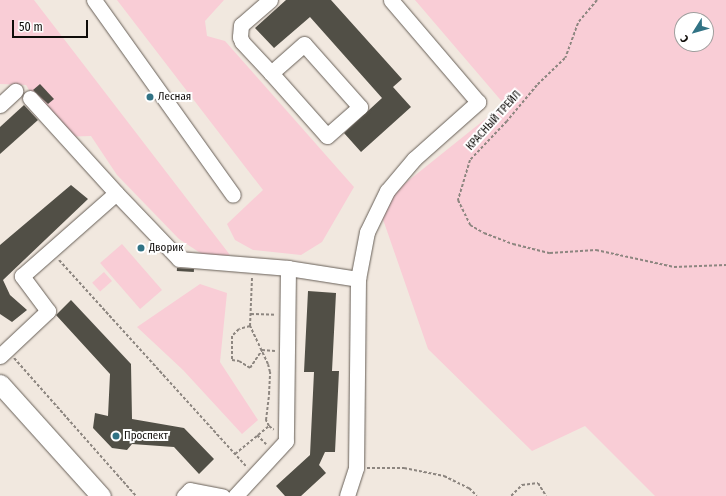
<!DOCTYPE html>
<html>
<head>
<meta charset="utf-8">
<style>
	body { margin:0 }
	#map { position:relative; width:726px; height:496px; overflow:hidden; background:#f1e8df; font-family:"Fira Sans Condensed",sans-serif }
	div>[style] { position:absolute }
	.green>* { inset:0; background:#f9cdd6; transform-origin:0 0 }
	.building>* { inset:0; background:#514f46; transform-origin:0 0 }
	.path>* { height:2px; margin-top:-1px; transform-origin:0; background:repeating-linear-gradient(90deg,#8d8680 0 3px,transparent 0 5px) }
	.roads { filter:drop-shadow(0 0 1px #675f57) drop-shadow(0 0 1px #675f57) }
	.minor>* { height:15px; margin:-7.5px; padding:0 7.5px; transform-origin:7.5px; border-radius:7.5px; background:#fff }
	.major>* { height:19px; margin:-9.5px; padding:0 9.5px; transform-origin:9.5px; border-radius:9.5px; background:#fff }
	.dots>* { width:11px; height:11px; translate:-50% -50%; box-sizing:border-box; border:2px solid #fff; border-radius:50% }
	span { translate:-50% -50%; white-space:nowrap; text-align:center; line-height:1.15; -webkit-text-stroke:4px #fff; paint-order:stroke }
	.poi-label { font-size:11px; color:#0f0c09 }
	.left { translate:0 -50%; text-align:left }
	.street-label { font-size:11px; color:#0f0c09 }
	.north { position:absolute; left:674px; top:12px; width:40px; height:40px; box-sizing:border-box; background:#fff; border:1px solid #9f9e9d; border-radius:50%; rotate:233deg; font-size:11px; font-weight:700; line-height:16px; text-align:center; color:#0f0c09 }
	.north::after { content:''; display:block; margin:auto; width:14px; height:18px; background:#317385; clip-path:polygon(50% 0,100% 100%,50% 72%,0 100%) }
	.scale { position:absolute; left:12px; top:20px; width:76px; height:18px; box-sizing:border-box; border:2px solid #0f0c09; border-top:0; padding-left:5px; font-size:12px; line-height:14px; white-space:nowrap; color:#0f0c09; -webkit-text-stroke:3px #fff; paint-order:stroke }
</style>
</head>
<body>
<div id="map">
	<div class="green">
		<div style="clip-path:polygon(0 0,34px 0,230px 255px,208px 258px,179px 239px,117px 175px,91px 136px,58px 137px,26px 85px,0 84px)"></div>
		<div style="clip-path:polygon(117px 0,224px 0,205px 21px,207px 36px,225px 41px,354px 187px,322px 242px,301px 255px,253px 250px,235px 240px,227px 224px,263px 190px)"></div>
		<div style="clip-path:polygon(evenodd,415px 0,726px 0,726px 496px,655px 496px,585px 426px,532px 451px,428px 349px,378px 205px,504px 104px,415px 0,682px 20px,706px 20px,706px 44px,682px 44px,682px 20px)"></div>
		<div style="left:122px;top:244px;width:61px;height:29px;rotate:49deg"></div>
		<div style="left:104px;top:272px;width:12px;height:16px;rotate:48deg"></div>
		<div style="clip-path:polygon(200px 284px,227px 293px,220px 362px,258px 420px,242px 434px,183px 370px,137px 327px)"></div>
	</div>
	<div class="building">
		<div style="clip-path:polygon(286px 0,331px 0,402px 79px,393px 87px,411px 107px,361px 152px,344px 133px,382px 98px,310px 17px,274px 48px,255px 28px)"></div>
		<div style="clip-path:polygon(40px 84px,54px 99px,48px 104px,33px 90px)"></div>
		<div style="clip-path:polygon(24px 105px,38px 120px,0 154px,0 127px)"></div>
		<div style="clip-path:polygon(71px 185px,88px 199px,3px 280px,10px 295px,27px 310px,12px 322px,0 314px,0 245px)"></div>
		<div style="left:177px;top:268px;width:17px;height:3px;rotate:3deg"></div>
		<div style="clip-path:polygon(308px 291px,336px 293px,332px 371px,339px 371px,335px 452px,325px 452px,319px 465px,326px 473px,301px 496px,285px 496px,276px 486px,310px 455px,314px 372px,304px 372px)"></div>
		<div style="clip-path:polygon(71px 300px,131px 364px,132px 419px,184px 428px,214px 459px,199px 474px,174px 447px,132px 444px,127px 450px,112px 448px,93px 428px,95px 413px,108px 416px,110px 374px,56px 315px)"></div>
	</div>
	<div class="path">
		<div style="left:597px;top:0;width:30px;rotate:130deg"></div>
		<div style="left:578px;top:23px;width:37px;rotate:110deg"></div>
		<div style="left:565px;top:58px;width:39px;rotate:136deg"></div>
		<div style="left:537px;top:85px;width:47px;rotate:129.8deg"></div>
		<div style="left:507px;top:121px;width:54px;rotate:133.5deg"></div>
		<div style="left:470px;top:160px;width:42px;rotate:106.7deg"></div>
		<div style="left:458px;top:200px;width:28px;rotate:64deg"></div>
		<div style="left:470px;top:225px;width:16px;rotate:30deg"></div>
		<div style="left:484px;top:233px;width:31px;rotate:21deg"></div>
		<div style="left:513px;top:244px;width:38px;rotate:14deg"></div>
		<div style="left:550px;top:253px;width:46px;rotate:-3.7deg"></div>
		<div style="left:596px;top:250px;width:80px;rotate:12.3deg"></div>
		<div style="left:674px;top:267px;width:52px;rotate:-2.2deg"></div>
		<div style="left:59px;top:260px;width:280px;rotate:47.8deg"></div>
		<div style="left:251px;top:314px;width:25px;rotate:2deg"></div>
		<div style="left:250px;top:326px;width:11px;rotate:165deg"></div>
		<div style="left:239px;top:329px;width:10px;rotate:135deg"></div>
		<div style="left:232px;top:336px;width:24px;rotate:90deg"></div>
		<div style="left:232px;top:360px;width:7px;rotate:8deg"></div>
		<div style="left:239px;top:361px;width:13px;rotate:32deg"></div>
		<div style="left:250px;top:368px;width:22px;rotate:-56deg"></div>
		<div style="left:262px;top:350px;width:13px;rotate:4deg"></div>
		<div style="left:14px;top:358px;width:184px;rotate:48.5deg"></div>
		<div style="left:269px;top:426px;width:6px;rotate:39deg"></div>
		<div style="left:257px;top:435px;width:13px;rotate:45deg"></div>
		<div style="left:235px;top:454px;width:44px;rotate:-39.5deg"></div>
		<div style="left:269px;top:426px;width:7px;rotate:-117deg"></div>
		<div style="left:266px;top:420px;width:26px;rotate:-83deg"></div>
		<div style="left:269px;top:394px;width:22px;rotate:-87deg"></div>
		<div style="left:270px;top:372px;width:8px;rotate:-104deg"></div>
		<div style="left:268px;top:364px;width:42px;rotate:-115.3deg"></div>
		<div style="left:250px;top:326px;width:48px;rotate:-87.6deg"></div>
		<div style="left:367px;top:468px;width:37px"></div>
		<div style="left:404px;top:468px;width:41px;rotate:11.3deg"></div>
		<div style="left:444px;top:476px;width:28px;rotate:26deg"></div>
		<div style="left:469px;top:488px;width:11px;rotate:45deg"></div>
		<div style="left:511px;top:496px;width:16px;rotate:-45deg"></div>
		<div style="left:522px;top:485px;width:16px;rotate:-7deg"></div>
		<div style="left:538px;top:483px;width:15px;rotate:58deg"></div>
	</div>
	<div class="roads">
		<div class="minor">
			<div style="left:94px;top:0;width:239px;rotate:54.5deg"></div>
			<div style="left:270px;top:0;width:38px;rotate:139deg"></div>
			<div style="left:241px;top:25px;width:12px;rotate:95deg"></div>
			<div style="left:240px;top:37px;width:5px;rotate:68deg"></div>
			<div style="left:242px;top:42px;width:42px;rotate:46.9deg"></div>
			<div style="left:271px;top:73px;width:84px;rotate:48.4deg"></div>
			<div style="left:327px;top:136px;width:44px;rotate:-41.3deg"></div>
			<div style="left:360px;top:107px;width:84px;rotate:-131.6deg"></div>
			<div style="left:304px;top:44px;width:44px;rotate:138.7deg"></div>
			<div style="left:30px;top:98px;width:128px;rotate:47.8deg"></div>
			<div style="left:0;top:105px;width:21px;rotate:-43deg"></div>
			<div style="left:288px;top:268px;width:71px;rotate:8.9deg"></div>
			<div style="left:358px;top:279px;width:189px;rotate:90.6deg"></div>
			<div style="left:356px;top:468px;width:29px;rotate:108deg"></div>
			<div style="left:358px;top:279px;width:48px;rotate:-79.2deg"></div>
			<div style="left:367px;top:232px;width:46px;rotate:-64deg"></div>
			<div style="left:387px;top:191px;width:42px;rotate:-49.8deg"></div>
			<div style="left:414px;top:159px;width:86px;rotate:-41.7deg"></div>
			<div style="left:478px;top:102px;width:134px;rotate:-130.5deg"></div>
			<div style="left:0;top:356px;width:66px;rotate:-43.2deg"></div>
			<div style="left:48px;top:311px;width:44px;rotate:-126.6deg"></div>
			<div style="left:22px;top:276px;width:125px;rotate:-41.4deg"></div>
			<div style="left:116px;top:193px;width:91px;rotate:46.3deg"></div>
			<div style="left:179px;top:259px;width:109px;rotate:4.7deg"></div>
			<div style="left:288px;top:268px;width:173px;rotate:90.7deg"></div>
			<div style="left:286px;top:441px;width:75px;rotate:132.8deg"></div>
			<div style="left:184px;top:496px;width:8px;rotate:-45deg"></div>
			<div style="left:190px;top:490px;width:33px;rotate:11deg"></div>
		</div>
		<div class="major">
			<div style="left:0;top:384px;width:151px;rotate:48deg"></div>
		</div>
	</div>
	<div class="dots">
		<div style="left:150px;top:97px;background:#317385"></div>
		<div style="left:141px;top:248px;background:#317385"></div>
		<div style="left:116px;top:436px;background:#317385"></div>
	</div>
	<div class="poi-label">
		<span class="left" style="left:158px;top:97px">Лесная</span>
		<span class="left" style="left:149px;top:248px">Дворик</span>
		<span class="left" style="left:124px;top:436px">Проспект</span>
	</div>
	<div class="street-label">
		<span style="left:494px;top:121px;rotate:-48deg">КРАСНЫЙ ТРЕЙЛ</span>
	</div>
	<div class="north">С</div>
	<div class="scale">50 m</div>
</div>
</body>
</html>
